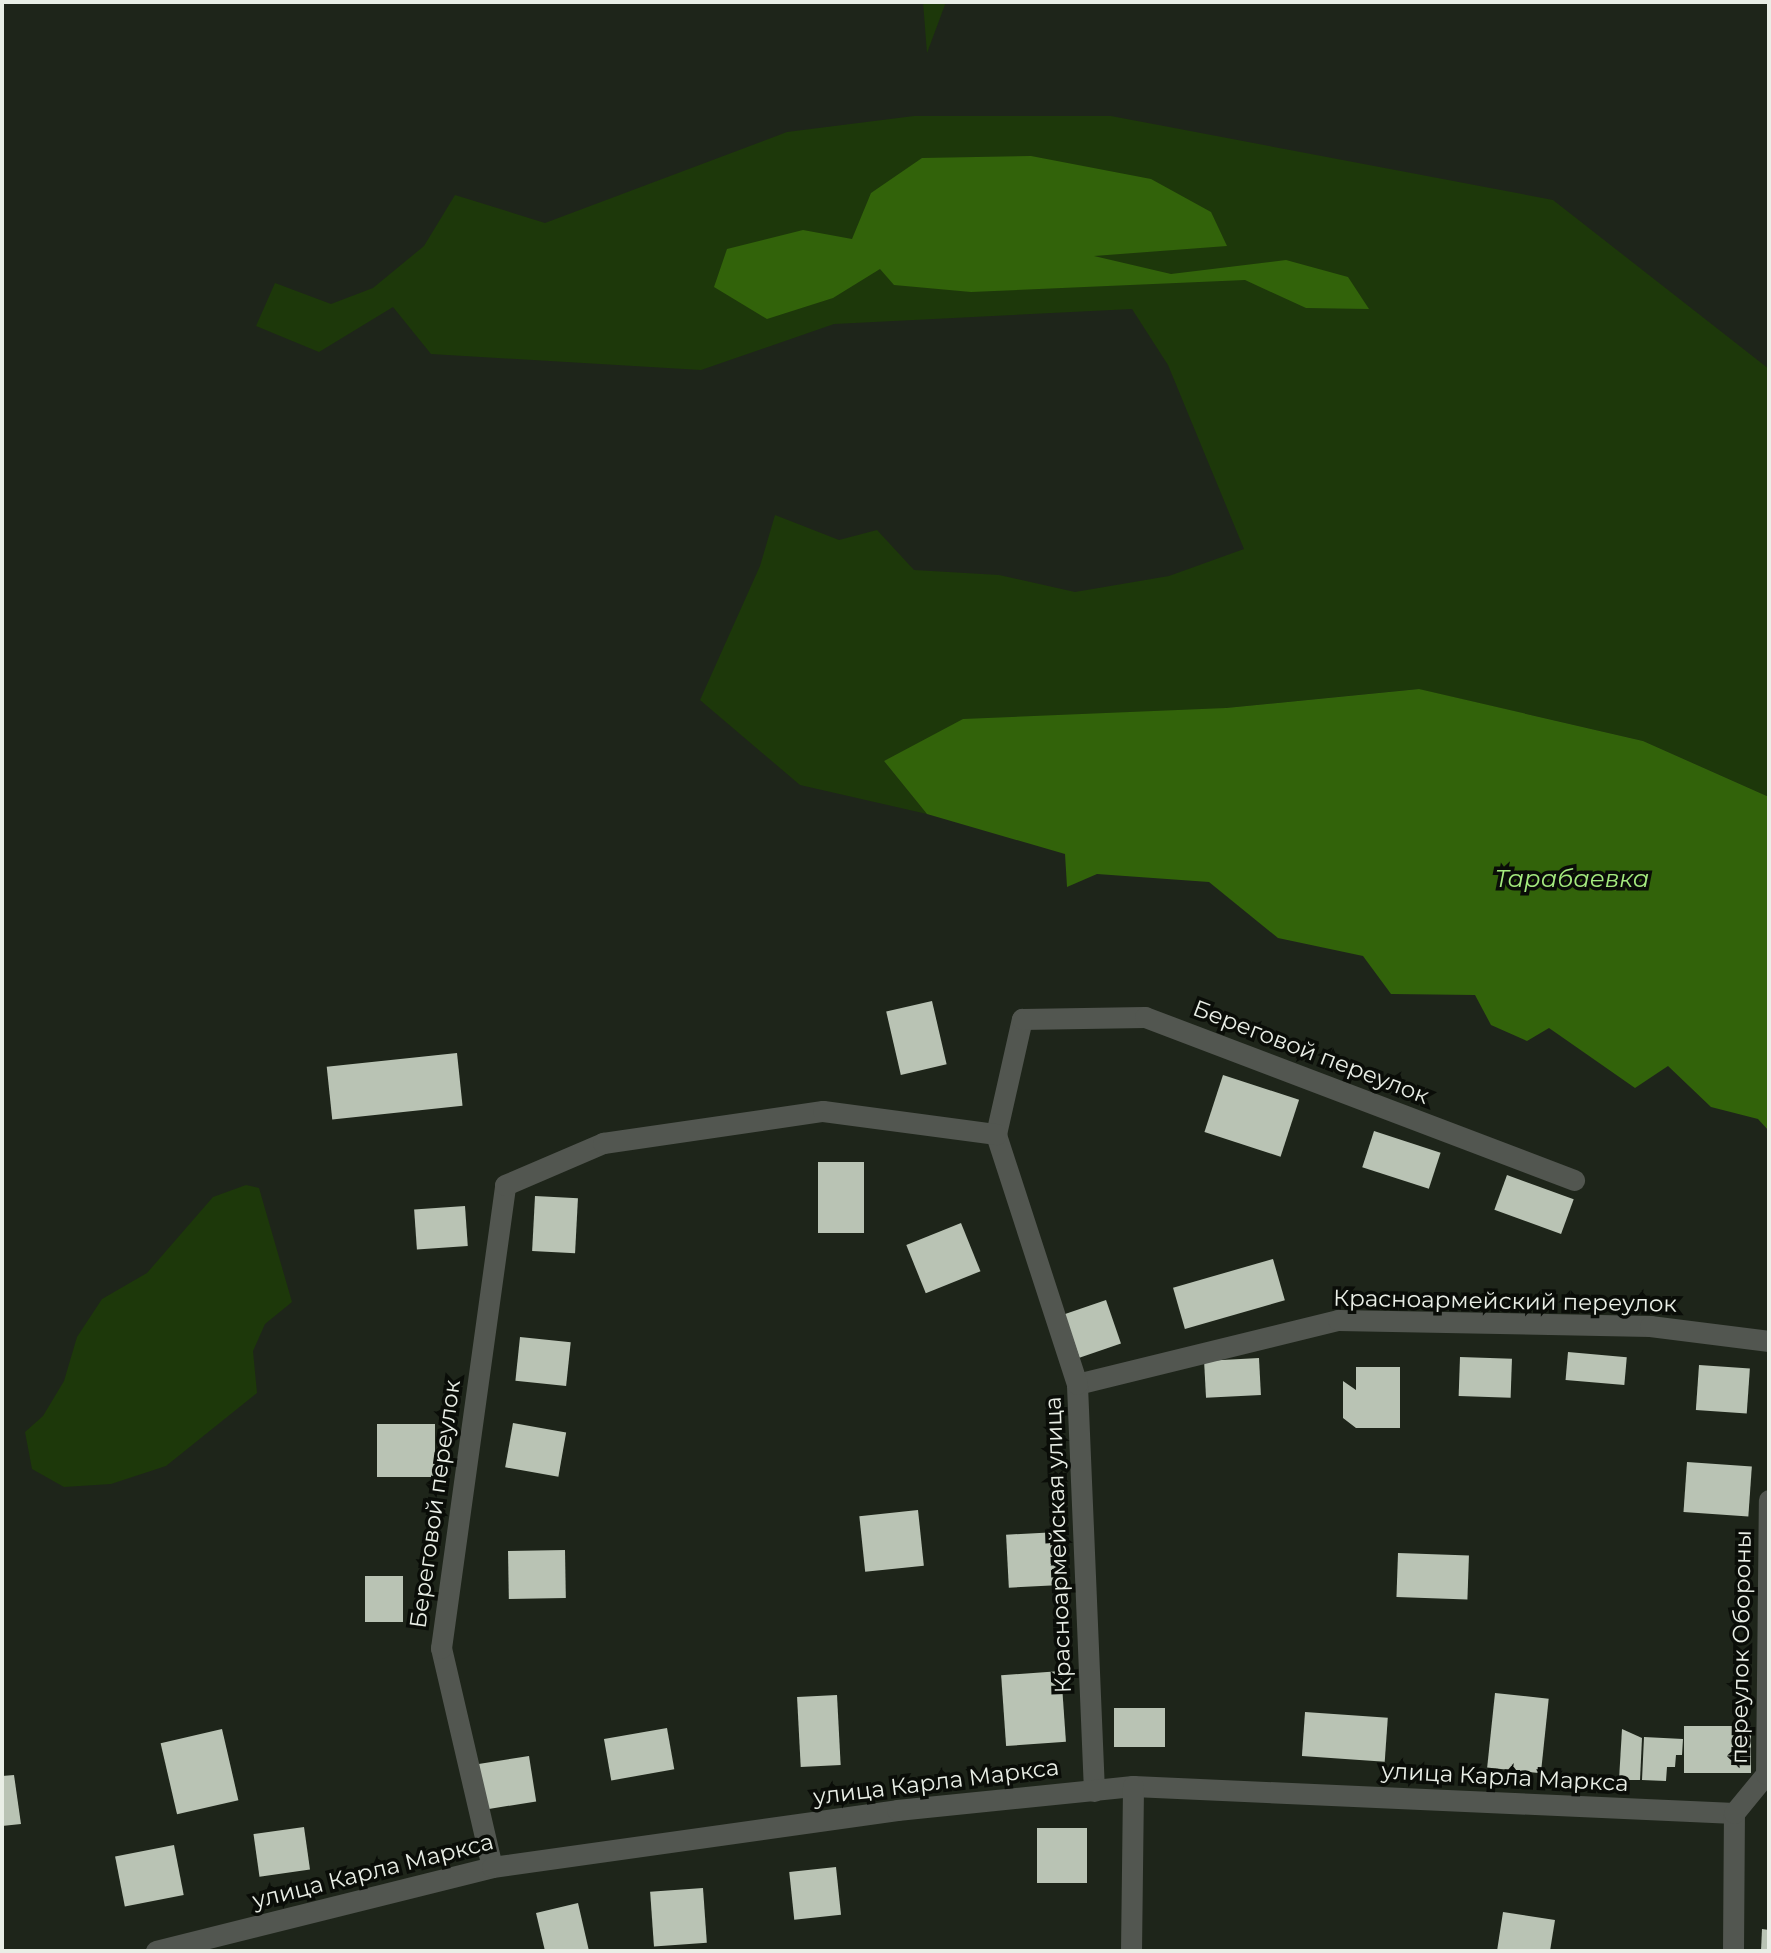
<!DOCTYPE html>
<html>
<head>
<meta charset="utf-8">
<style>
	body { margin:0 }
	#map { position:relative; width:1771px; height:1953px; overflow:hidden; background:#1e251a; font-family:Montserrat,sans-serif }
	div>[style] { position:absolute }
	.green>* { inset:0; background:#1d380a }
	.water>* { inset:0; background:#32630a }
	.building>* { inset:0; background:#b9c3b4; transform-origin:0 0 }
	.minor>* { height:21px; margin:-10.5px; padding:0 10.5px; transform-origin:10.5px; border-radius:10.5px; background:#525650 }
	span { translate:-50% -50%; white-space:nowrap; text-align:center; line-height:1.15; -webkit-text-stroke:7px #0a0d08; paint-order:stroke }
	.street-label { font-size:23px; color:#e9eee6 }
	.water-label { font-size:24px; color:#a5eb7f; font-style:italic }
	.frame { position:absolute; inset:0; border:4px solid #e9eee6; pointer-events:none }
</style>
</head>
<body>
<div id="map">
	<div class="green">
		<div style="clip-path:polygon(923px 2px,946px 2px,927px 53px)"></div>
		<div style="clip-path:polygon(914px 116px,1111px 116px,1553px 200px,1769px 369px,1769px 797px,1643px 741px,1418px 689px,1226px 708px,884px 761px,927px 814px,800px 785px,700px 700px,760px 566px,775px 515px,839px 540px,877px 530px,914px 570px,999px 575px,1075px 592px,1169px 576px,1244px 549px,1168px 365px,1132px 309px,834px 324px,701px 370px,431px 354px,393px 307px,319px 352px,256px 326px,275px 283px,331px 304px,373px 288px,424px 246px,455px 195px,545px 223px,787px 132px)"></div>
		<div style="clip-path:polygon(246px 1185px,259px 1188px,292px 1302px,265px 1324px,253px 1351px,257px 1393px,166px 1466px,111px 1484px,64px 1487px,32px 1469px,25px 1432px,43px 1416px,64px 1381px,77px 1337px,102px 1299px,147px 1273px,213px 1197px)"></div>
	</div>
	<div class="water">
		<div style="clip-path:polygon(1031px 156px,1151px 179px,1211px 212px,1227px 246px,1094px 256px,1171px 274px,1286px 260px,1348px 277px,1369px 309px,1306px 308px,1245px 280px,971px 292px,894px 285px,880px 269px,833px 298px,767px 319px,714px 287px,727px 249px,803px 230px,852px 239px,871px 193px,922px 158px)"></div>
		<div style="clip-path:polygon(1419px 689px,1643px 741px,1769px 797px,1769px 1131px,1758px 1119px,1711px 1107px,1668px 1066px,1635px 1088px,1549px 1028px,1527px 1041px,1491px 1025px,1475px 995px,1391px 994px,1363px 956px,1278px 938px,1209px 882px,1097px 874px,1067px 887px,1065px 854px,927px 814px,884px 761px,963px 719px,1226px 708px)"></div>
	</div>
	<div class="building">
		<div style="left:932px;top:1001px;width:65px;height:47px;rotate:77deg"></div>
		<div style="left:457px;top:1053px;width:53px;height:131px;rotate:84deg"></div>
		<div style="left:1223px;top:1075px;width:80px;height:60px;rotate:18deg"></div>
		<div style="left:1374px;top:1131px;width:70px;height:38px;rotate:18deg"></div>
		<div style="left:818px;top:1162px;width:46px;height:71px"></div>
		<div style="left:1507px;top:1175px;width:71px;height:37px;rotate:20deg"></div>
		<div style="left:535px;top:1196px;width:43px;height:55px;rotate:3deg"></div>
		<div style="left:465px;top:1206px;width:40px;height:51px;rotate:86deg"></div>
		<div style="left:961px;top:1223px;width:52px;height:59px;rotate:68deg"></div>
		<div style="left:1273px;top:1259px;width:43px;height:104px;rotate:74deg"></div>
		<div style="left:1106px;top:1300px;width:46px;height:44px;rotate:71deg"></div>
		<div style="left:520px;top:1337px;width:51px;height:44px;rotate:6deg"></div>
		<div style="left:1568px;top:1352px;width:59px;height:28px;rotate:5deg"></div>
		<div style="left:1460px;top:1357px;width:52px;height:39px;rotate:2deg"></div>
		<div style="left:1259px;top:1358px;width:37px;height:55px;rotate:87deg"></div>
		<div style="left:1699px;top:1365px;width:51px;height:45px;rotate:4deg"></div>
		<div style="clip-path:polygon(1356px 1367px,1400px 1367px,1400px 1428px,1356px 1428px,1343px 1418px,1343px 1381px,1356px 1390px)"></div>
		<div style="left:513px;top:1423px;width:54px;height:45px;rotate:10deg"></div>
		<div style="left:377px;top:1424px;width:58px;height:53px"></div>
		<div style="left:1687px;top:1462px;width:65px;height:50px;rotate:4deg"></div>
		<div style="left:918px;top:1510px;width:56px;height:59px;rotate:84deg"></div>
		<div style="left:1058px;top:1532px;width:53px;height:52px;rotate:87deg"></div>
		<div style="left:565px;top:1550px;width:48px;height:57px;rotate:89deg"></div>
		<div style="left:1398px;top:1553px;width:71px;height:44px;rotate:2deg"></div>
		<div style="left:365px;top:1576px;width:38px;height:46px"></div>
		<div style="left:1061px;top:1671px;width:71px;height:60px;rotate:86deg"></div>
		<div style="left:1495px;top:1693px;width:54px;height:75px;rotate:6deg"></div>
		<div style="left:837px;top:1695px;width:70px;height:40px;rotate:87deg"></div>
		<div style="left:1114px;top:1708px;width:51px;height:39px"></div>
		<div style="left:1305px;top:1712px;width:83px;height:44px;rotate:4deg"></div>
		<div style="left:1684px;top:1726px;width:67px;height:47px"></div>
		<div style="left:667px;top:1728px;width:42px;height:64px;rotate:80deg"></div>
		<div style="left:222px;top:1729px;width:73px;height:63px;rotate:77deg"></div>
		<div style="clip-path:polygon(1622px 1729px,1642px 1738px,1640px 1780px,1619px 1780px)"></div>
		<div style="clip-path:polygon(1644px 1737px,1683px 1739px,1682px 1755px,1676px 1755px,1675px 1767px,1667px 1767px,1666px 1781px,1642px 1780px)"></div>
		<div style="left:529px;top:1756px;width:46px;height:51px;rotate:81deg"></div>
		<div style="clip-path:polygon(14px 1775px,21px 1824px,2px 1826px,2px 1776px)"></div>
		<div style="left:304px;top:1827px;width:43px;height:51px;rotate:82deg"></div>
		<div style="left:1037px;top:1828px;width:50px;height:55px"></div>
		<div style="left:174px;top:1845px;width:51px;height:60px;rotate:79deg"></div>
		<div style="left:836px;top:1867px;width:48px;height:47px;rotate:84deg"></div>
		<div style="left:703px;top:1888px;width:55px;height:53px;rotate:86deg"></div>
		<div style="clip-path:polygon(578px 1903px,589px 1951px,545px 1951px,536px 1913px)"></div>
		<div style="clip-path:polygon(1503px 1912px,1555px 1920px,1550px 1951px,1497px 1951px)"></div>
		<div style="clip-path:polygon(1762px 1929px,1769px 1930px,1769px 1951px,1761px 1951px)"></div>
	</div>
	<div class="minor">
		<div style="left:1077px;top:1384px;width:269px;rotate:-13.8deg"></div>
		<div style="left:1338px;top:1320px;width:312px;rotate:1.1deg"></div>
		<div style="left:1650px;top:1326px;width:120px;rotate:7.2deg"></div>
		<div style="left:1094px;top:1791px;width:407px;rotate:-92.4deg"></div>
		<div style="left:1077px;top:1384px;width:263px;rotate:-108deg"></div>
		<div style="left:996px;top:1134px;width:118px;rotate:-77.3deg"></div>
		<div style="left:1022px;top:1019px;width:123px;rotate:-0.9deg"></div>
		<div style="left:1145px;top:1017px;width:459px;rotate:20.8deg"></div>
		<div style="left:492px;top:1867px;width:225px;rotate:-103.1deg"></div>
		<div style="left:441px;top:1648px;width:467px;rotate:-82.1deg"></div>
		<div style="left:505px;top:1185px;width:107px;rotate:-23.2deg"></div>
		<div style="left:603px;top:1143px;width:222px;rotate:-8.3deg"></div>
		<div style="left:823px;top:1111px;width:175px;rotate:7.6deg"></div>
		<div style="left:156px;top:1951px;width:346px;rotate:-14deg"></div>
		<div style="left:492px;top:1867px;width:409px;rotate:-8deg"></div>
		<div style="left:897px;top:1810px;width:237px;rotate:-5.8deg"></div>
		<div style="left:1133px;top:1786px;width:602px;rotate:2.57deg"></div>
		<div style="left:1131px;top:1951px;width:165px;rotate:-89.3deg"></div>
		<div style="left:1733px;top:1951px;width:138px;rotate:-89.6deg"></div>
		<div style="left:1734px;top:1813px;width:50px;rotate:-50.6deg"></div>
		<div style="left:1766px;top:1774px;width:274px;rotate:-89.4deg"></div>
	</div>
	<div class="street-label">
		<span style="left:1311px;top:1052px;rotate:21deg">Береговой переулок</span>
		<span style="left:1505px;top:1301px;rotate:1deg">Красноармейский переулок</span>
		<span style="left:435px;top:1504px;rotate:-82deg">Береговой переулок</span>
		<span style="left:1058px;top:1545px;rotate:-92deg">Красноармейская улица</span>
		<span style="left:1741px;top:1647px;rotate:-89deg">переулок Обороны</span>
		<span style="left:1505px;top:1777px;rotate:3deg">улица Карла Маркса</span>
		<span style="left:936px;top:1782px;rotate:-7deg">улица Карла Маркса</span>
		<span style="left:373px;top:1871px;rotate:-14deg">улица Карла Маркса</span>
	</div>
	<div class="water-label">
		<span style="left:1572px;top:879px">Тарабаевка</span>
	</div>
	<div class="frame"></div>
</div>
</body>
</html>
